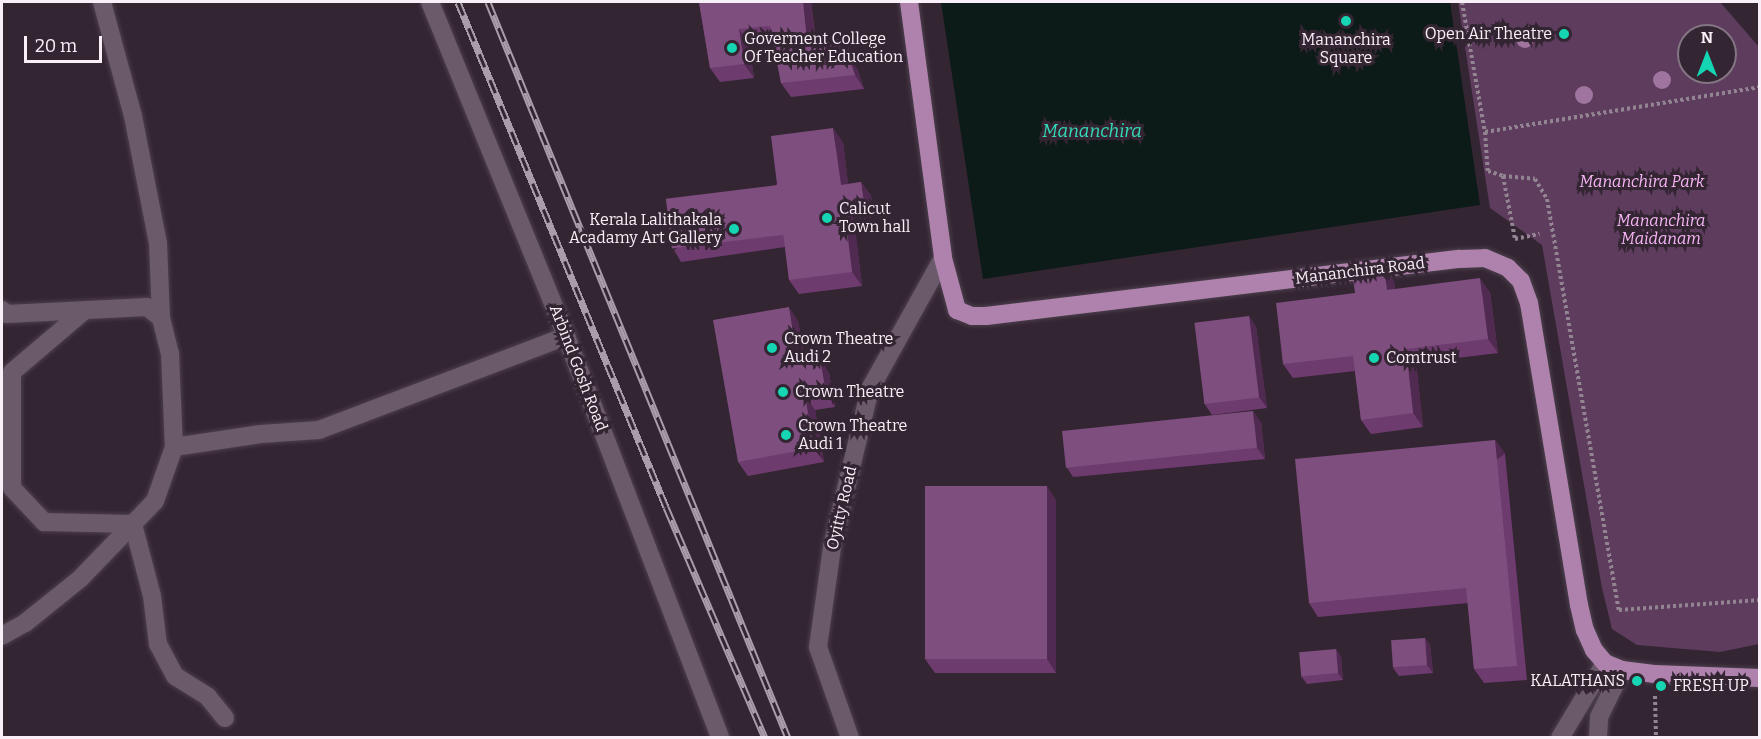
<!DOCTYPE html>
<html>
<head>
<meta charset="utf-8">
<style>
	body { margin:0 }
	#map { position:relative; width:1761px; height:739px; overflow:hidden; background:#342533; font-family:Bitter,serif }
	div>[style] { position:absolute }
	.green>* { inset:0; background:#5e3c5e }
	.water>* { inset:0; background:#0c1b17 }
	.path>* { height:4px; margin-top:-2px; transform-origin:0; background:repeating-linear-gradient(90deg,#928591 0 3px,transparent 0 6px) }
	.roads { filter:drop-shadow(0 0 2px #4c404c) drop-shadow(0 0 2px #4c404c) }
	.street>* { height:18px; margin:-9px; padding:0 9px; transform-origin:9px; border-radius:9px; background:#6b5a6a }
	.secondary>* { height:18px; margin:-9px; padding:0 9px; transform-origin:9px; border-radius:9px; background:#6b5a6a }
	.primary>* { height:18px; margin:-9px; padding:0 9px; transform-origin:9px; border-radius:9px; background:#ae82ad }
	.rail>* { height:7px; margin-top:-3.5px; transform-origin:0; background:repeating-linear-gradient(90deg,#342533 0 14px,#a99da9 0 28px); box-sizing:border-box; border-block:2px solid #a99da9 }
	.trees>* { width:18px; height:18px; margin:-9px; border-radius:50%; background:#9f749e }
	.wall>* { inset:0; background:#6e3b6f }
	.shaded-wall>* { inset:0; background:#512a51; transform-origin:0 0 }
	.building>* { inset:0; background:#7d4e7e; transform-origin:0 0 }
	.dots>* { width:16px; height:16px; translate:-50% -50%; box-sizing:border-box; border:3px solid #342533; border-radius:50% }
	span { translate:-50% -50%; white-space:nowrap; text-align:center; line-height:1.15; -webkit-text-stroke:6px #342533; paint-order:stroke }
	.poi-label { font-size:16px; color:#f9eff9 }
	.right { translate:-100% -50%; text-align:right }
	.left { translate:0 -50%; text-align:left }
	.park-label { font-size:16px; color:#f7b5f6; font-style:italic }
	.street-label { font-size:16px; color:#f9eff9 }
	.water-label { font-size:18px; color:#33dcba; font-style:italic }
	.frame { position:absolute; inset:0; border:3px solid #f9eff9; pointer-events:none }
	.north { position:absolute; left:1677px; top:24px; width:60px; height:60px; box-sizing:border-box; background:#342533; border:2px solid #837682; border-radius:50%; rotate:0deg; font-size:16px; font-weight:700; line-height:24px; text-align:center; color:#f9eff9 }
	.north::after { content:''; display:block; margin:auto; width:21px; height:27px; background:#15d5b3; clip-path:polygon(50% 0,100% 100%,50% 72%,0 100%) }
	.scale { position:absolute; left:24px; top:36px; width:78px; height:27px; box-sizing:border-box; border:3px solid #f9eff9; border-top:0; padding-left:8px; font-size:18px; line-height:21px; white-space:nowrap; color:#f9eff9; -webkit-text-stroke:4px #342533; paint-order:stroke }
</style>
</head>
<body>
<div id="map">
	<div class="green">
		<div style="clip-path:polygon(evenodd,1458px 2px,1720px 2px,1759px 47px,1759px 644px,1720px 652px,1637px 645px,1612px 629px,1602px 588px,1542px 245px,1490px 208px,1458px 2px,1689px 36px,1725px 36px,1725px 72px,1689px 72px,1689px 36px)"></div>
	</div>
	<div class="water">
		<div style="clip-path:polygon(941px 2px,1450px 2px,1480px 205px,983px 279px)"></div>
	</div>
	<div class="path">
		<div style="left:1462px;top:2px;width:132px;rotate:80deg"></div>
		<div style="left:1485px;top:132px;width:39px;rotate:86deg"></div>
		<div style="left:1488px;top:171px;width:16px;rotate:18deg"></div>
		<div style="left:1503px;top:176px;width:32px;rotate:5deg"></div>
		<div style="left:1535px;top:179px;width:23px;rotate:59deg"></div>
		<div style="left:1547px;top:199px;width:417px;rotate:80.1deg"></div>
		<div style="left:1619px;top:610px;width:141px;rotate:-4.1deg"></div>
		<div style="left:1485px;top:132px;width:279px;rotate:-9.3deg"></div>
		<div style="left:1503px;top:176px;width:64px;rotate:79.2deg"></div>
		<div style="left:1515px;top:239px;width:25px;rotate:-12deg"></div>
		<div style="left:1655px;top:696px;width:42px;rotate:88.6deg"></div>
	</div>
	<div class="roads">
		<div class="street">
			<div style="left:102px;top:2px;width:118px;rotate:74.8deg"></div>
			<div style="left:133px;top:116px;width:129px;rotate:78.9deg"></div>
			<div style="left:158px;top:243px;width:75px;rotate:87.7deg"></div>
			<div style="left:2px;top:310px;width:6px;rotate:39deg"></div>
			<div style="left:7px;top:314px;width:140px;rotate:-2.9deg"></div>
			<div style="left:147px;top:307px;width:18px;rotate:38deg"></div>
			<div style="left:161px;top:318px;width:36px;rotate:76deg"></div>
			<div style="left:170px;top:353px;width:94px;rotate:87.6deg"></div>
			<div style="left:174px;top:447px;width:57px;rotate:109.4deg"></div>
			<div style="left:155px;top:501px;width:107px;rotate:133.9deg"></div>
			<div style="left:81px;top:578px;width:72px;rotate:141.2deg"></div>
			<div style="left:25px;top:623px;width:26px;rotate:151deg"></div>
			<div style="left:84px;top:311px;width:94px;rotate:139.7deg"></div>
			<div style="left:12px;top:372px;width:116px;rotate:90deg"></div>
			<div style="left:12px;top:488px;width:47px;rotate:46.7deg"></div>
			<div style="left:44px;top:522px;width:89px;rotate:1.3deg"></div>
			<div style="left:133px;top:524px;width:74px;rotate:75.2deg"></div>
			<div style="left:152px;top:596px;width:48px;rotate:82.9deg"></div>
			<div style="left:158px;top:644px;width:36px;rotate:62deg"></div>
			<div style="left:175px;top:676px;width:39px;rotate:32deg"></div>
			<div style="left:208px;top:697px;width:27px;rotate:51deg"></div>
			<div style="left:174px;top:447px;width:88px;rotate:-8.5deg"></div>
			<div style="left:261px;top:434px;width:58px;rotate:-3.9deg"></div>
			<div style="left:319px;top:430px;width:264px;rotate:-20.8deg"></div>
			<div style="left:1598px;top:738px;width:21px;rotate:-87deg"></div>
			<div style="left:1599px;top:717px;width:52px;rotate:-63.9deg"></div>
		</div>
		<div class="secondary">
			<div style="left:430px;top:2px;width:361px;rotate:67.8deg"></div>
			<div style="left:566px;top:336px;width:430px;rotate:69deg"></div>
			<div style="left:850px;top:738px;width:96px;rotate:-109.4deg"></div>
			<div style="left:818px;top:647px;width:101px;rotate:-82deg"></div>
			<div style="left:832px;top:547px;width:163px;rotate:-76.5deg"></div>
			<div style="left:870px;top:389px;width:150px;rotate:-60.9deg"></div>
			<div style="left:1560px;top:738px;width:87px;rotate:-59deg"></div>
		</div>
		<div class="primary">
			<div style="left:909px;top:2px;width:258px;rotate:82.4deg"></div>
			<div style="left:943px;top:258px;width:54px;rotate:74.9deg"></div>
			<div style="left:957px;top:310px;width:16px;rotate:22deg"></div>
			<div style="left:972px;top:316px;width:14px"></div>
			<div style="left:986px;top:316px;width:477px;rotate:-6.9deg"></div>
			<div style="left:1460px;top:259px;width:25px;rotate:-2deg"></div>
			<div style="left:1485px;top:258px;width:25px;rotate:23deg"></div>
			<div style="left:1508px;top:268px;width:18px;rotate:45deg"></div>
			<div style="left:1521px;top:281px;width:23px;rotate:70deg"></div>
			<div style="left:1529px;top:303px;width:306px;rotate:80.6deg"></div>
			<div style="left:1579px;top:605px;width:26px;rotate:77deg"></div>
			<div style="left:1585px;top:630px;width:22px;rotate:66deg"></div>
			<div style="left:1594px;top:650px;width:17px;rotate:50deg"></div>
			<div style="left:1605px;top:663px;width:18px;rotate:22deg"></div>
			<div style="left:1622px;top:670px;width:32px;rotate:7deg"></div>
			<div style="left:1654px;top:674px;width:106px;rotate:2.2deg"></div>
		</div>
	</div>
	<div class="rail">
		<div style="left:458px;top:2px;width:546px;rotate:67.61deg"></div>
		<div style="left:666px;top:507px;width:251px;rotate:66.8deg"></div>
		<div style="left:488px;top:2px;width:795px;rotate:67.82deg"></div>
	</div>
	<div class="trees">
		<div style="left:1525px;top:39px"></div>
		<div style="left:1662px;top:80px"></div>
		<div style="left:1584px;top:95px"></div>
	</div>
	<div class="wall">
		<div style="clip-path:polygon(699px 2px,811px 2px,816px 41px,842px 39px,852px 53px,864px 89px,791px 97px,781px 83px,773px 41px,749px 43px,754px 78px,720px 82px,710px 68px)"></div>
		<div style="clip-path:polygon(843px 142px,848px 184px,861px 182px,871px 196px,874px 217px,854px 220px,862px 286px,799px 294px,789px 280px,785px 247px,681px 262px,674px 250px)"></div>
		<div style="clip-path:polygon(1384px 268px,1394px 282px,1395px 289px,1490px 292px,1498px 353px,1416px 363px,1423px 427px,1371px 434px,1361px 420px,1355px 371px,1293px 378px,1283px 364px,1355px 293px)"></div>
		<div style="clip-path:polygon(1249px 316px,1256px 327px,1267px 408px,1212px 415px,1204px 403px)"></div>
		<div style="clip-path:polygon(798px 321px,805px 361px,820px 359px,829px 373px,835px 407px,815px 410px,824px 462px,748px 476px,738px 462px)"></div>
		<div style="clip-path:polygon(1261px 422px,1265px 459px,1073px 477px,1066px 466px)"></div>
		<div style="clip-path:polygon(1495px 440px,1505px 454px,1527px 680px,1484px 683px,1474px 669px,1468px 603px,1318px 617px,1309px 603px)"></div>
		<div style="clip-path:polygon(1056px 500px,1056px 673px,935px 673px,925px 659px)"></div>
		<div style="clip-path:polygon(1425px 638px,1430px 645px,1433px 673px,1399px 676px,1393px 668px)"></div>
		<div style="clip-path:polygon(1336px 649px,1341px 657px,1343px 680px,1307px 684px,1301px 676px)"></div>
	</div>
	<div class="shaded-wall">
		<div style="clip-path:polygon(803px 2px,811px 2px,817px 55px,807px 41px)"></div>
		<div style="clip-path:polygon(739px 29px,749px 43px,754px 78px,744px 64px)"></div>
		<div style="clip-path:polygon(842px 39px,852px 53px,864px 89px,855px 75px)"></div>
		<div style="clip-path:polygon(833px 128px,843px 142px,850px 199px,841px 185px)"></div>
		<div style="clip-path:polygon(861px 182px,871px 196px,874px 217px,864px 203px)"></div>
		<div style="clip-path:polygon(844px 206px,854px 220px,862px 286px,852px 272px)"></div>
		<div style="clip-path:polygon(1384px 268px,1394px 282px,1397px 304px,1387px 290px)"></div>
		<div style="clip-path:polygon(1480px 278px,1490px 292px,1498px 353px,1488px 339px)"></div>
		<div style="clip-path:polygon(789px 307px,798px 321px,808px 377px,798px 363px)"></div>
		<div style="clip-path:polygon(1249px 316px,1256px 327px,1267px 408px,1259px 397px)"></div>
		<div style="clip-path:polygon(1406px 349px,1416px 363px,1423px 427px,1413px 413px)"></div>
		<div style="clip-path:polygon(820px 359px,829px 373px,835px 407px,826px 393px)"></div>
		<div style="clip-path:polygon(805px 396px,815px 410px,824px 462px,814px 448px)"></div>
		<div style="clip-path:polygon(1253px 411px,1261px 422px,1265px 459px,1257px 448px)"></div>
		<div style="left:1495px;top:440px;width:17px;height:227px;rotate:54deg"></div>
		<div style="clip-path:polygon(1047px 486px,1056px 500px,1056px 673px,1047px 659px)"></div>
		<div style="clip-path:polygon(1425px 638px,1430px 645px,1433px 673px,1427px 665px)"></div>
		<div style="clip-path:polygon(1336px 649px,1341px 657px,1343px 680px,1338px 673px)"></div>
	</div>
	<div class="building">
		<div style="clip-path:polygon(699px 2px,803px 2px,807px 41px,842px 39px,855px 75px,781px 83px,770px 26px,739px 29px,744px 64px,710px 68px)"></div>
		<div style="clip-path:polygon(833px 128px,841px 185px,861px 182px,864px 203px,844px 206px,852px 272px,789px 280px,771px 136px)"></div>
		<div style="left:778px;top:185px;width:50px;height:113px;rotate:83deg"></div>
		<div style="clip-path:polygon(1384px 268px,1387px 290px,1480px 278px,1488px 339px,1406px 349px,1413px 413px,1361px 420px,1353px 356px,1283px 364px,1276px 303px,1355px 293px,1352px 272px)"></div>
		<div style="clip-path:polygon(789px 307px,798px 363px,820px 359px,826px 393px,805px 396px,814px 448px,738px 462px,713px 320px)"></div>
		<div style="left:1249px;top:316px;width:82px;height:55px;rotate:83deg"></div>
		<div style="left:1253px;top:411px;width:37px;height:192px;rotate:84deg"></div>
		<div style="clip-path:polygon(1495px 440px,1517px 666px,1474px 669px,1466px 588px,1309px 603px,1295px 459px)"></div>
		<div style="left:925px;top:486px;width:122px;height:173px"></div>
		<div style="left:1425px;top:638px;width:27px;height:34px;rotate:86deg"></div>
		<div style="left:1336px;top:649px;width:24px;height:37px;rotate:85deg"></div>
	</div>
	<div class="dots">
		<div style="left:1346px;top:21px;background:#15d5b3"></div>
		<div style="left:1564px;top:34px;background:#15d5b3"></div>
		<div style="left:732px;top:48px;background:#15d5b3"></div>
		<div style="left:827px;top:218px;background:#15d5b3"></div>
		<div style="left:734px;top:229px;background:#15d5b3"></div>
		<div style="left:772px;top:348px;background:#15d5b3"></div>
		<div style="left:1374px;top:358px;background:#15d5b3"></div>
		<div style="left:783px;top:392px;background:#15d5b3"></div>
		<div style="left:786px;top:435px;background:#15d5b3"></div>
		<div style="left:1637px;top:681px;background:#15d5b3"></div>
		<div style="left:1661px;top:686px;background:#15d5b3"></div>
	</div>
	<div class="poi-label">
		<span class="right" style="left:1552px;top:34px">Open Air Theatre</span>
		<span class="left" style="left:744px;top:48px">Goverment College<br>Of Teacher Education</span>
		<span style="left:1346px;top:49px">Mananchira<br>Square</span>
		<span class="left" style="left:839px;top:218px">Calicut<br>Town hall</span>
		<span class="right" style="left:722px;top:229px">Kerala Lalithakala<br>Acadamy Art Gallery</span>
		<span class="left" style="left:784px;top:348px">Crown Theatre<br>Audi 2</span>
		<span class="left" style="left:1386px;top:358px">Comtrust</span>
		<span class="left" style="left:795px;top:392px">Crown Theatre</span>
		<span class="left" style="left:798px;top:435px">Crown Theatre<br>Audi 1</span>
		<span class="right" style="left:1625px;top:681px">KALATHANS</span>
		<span class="left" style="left:1673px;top:686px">FRESH UP</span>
	</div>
	<div class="park-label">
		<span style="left:1642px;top:182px">Mananchira Park</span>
		<span style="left:1661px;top:230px">Mananchira<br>Maidanam</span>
	</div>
	<div class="street-label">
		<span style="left:1360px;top:271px;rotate:-7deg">Mananchira Road</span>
		<span style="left:578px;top:368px;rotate:69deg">Arbind Gosh Road</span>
		<span style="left:842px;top:508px;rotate:-77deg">Oyitty Road</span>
	</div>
	<div class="water-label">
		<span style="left:1092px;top:131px">Mananchira</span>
	</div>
	<div class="frame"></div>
	<div class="north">N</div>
	<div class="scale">20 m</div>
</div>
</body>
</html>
